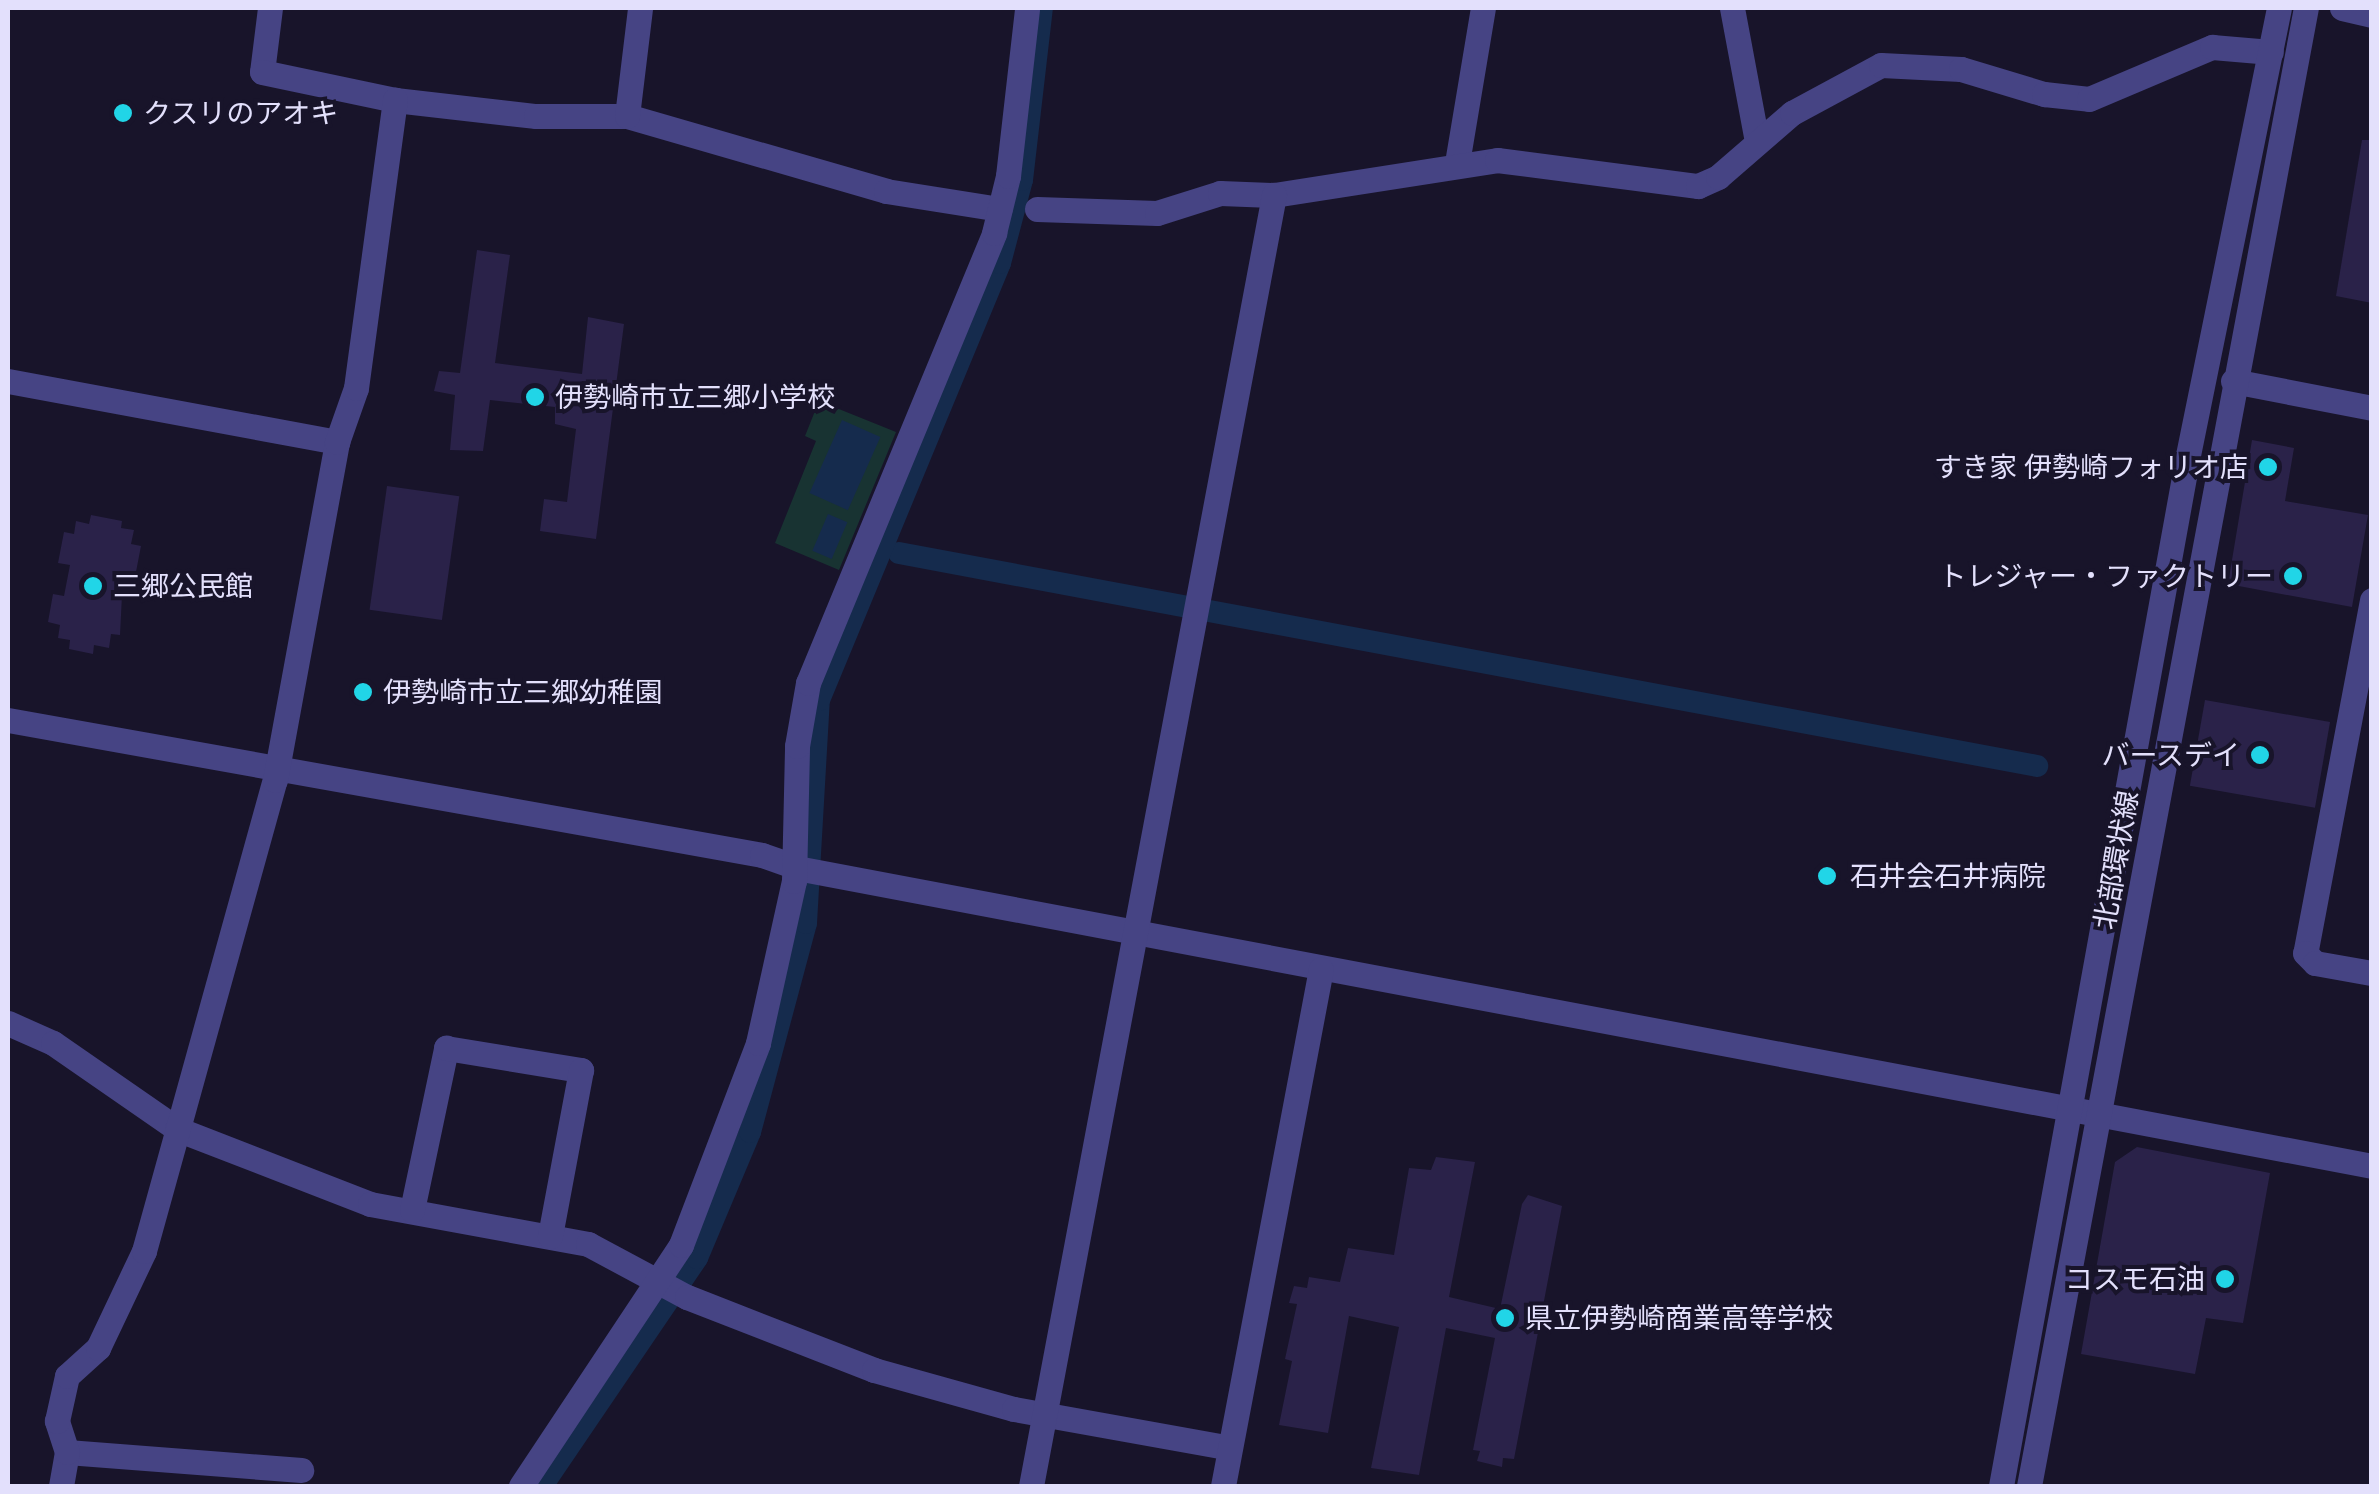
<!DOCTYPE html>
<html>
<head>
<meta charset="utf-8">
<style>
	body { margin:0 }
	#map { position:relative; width:2379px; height:1494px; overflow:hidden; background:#18142a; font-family:Ubuntu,"Noto Sans JP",sans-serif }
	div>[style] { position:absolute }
	.green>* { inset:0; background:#183332 }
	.water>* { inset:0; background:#152b4d; transform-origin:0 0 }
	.canal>* { height:22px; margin:-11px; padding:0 11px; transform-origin:11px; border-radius:11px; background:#152b4d }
	.building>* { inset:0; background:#2a2249; transform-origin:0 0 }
	.minor>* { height:25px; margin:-12.5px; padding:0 12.5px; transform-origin:12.5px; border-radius:12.5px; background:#464484 }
	.dots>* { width:28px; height:28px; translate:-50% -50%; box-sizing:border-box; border:5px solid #18142a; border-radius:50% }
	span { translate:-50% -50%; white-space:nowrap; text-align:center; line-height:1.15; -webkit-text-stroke:8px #18142a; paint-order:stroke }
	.poi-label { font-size:28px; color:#e3e0fc }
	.left { translate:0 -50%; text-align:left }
	.right { translate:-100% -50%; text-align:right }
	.street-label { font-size:28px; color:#e3e0fc }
	.frame { position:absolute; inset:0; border:10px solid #e3e0fc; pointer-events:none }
</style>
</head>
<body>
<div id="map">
	<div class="green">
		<div style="clip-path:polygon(819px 401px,896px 432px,839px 570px,775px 543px,816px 441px,805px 436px)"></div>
	</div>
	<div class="water">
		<div style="left:842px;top:420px;width:42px;height:80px;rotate:24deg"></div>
		<div style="left:828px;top:514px;width:21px;height:40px;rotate:23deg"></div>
	</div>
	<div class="canal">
		<div style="left:899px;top:553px;width:1158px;rotate:10.6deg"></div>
		<div style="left:542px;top:1486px;width:276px;rotate:-55.8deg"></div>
		<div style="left:697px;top:1258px;width:137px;rotate:-67.2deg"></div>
		<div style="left:750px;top:1132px;width:216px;rotate:-75deg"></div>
		<div style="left:806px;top:923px;width:223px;rotate:-86.7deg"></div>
		<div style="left:819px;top:700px;width:473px;rotate:-67.5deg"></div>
		<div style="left:1000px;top:263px;width:86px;rotate:-75.2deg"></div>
		<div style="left:1022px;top:180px;width:173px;rotate:-83.4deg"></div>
	</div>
	<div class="building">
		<div style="clip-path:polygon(2362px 140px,2372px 140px,2372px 303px,2336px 296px)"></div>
		<div style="clip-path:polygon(477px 250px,510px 255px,495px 363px,582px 374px,588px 317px,624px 324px,596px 539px,540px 531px,544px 499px,567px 502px,576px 429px,555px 424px,555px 407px,490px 400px,483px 451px,450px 450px,455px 395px,434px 391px,439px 371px,460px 373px)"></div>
		<div style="clip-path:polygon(2252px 440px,2294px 448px,2285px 501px,2368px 515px,2352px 607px,2228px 584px)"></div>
		<div style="left:387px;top:486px;width:73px;height:125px;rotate:8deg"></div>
		<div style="clip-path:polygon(91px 515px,122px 521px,121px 528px,134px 530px,131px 544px,141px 546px,135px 577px,123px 575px,120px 635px,111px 634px,109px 648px,94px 645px,93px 654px,69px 649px,70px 640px,58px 638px,60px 625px,48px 622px,53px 594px,64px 596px,70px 565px,58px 563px,64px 532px,74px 534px,76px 521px,89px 524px)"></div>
		<div style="left:2205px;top:700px;width:127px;height:87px;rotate:10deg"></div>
		<div style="clip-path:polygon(2137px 1147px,2270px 1173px,2243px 1323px,2206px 1318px,2195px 1374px,2081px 1354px,2115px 1162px)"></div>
		<div style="clip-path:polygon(1436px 1157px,1475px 1162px,1449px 1297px,1500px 1309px,1522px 1204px,1528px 1195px,1562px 1206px,1514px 1459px,1503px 1458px,1502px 1467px,1477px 1461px,1480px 1451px,1473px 1450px,1495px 1338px,1446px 1328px,1419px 1475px,1371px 1468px,1399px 1327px,1349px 1316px,1328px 1433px,1279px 1425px,1292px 1361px,1285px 1359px,1297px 1304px,1289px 1303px,1294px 1286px,1307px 1288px,1309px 1277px,1340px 1282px,1348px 1248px,1394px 1255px,1409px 1168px,1431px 1170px)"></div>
	</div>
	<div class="minor">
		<div style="left:270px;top:8px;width:64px;rotate:97.1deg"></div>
		<div style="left:262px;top:72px;width:136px;rotate:11.9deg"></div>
		<div style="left:395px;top:100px;width:142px;rotate:6.5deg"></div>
		<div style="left:536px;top:116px;width:91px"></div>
		<div style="left:627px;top:116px;width:270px;rotate:16.1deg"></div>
		<div style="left:886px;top:191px;width:115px;rotate:9deg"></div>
		<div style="left:1732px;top:8px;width:135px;rotate:79.4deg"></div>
		<div style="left:2342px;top:8px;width:31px;rotate:13deg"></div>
		<div style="left:627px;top:116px;width:109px;rotate:-83.1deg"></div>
		<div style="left:1457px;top:163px;width:157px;rotate:-80.5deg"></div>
		<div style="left:1037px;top:209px;width:120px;rotate:1.9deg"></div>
		<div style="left:1157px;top:213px;width:66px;rotate:-17.6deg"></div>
		<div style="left:1220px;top:193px;width:54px;rotate:2.1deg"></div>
		<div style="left:1274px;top:195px;width:226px;rotate:-8.9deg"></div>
		<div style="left:1497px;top:160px;width:203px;rotate:7.4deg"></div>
		<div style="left:1698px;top:186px;width:22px;rotate:-24deg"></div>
		<div style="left:1718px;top:177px;width:98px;rotate:-40.9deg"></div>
		<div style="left:1792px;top:113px;width:101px;rotate:-28.3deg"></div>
		<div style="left:1881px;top:65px;width:80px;rotate:2.9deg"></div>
		<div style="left:1961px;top:69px;width:87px;rotate:16.8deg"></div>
		<div style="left:2044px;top:94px;width:45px;rotate:6.3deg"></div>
		<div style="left:2089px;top:99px;width:134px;rotate:-22.9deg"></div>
		<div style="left:2212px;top:47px;width:59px;rotate:4.8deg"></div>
		<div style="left:8px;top:381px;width:335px;rotate:10.5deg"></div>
		<div style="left:2233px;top:381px;width:142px;rotate:11deg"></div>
		<div style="left:2372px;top:600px;width:359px;rotate:100.7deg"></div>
		<div style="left:2305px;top:953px;width:14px;rotate:45deg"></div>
		<div style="left:2315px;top:963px;width:58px;rotate:10deg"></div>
		<div style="left:8px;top:720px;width:766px;rotate:10.15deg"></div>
		<div style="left:762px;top:855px;width:42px;rotate:19.3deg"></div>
		<div style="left:802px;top:869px;width:1598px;rotate:10.71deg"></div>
		<div style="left:8px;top:1023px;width:49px;rotate:24deg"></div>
		<div style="left:53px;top:1043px;width:151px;rotate:34.7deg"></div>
		<div style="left:177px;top:1129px;width:207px;rotate:21.2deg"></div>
		<div style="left:370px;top:1204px;width:222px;rotate:10.4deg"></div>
		<div style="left:588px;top:1244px;width:112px;rotate:28.2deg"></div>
		<div style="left:687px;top:1297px;width:201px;rotate:21.3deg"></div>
		<div style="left:874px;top:1370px;width:145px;rotate:15.6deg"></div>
		<div style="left:1014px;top:1409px;width:219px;rotate:10.2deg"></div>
		<div style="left:412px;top:1210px;width:166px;rotate:-78.1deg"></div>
		<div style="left:446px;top:1048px;width:137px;rotate:9.3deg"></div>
		<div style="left:581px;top:1070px;width:169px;rotate:100.6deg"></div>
		<div style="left:67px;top:1452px;width:235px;rotate:4.4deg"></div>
		<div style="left:61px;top:1486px;width:35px;rotate:-80deg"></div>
		<div style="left:67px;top:1452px;width:33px;rotate:-108deg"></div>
		<div style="left:57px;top:1421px;width:46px;rotate:-77.5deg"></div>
		<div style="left:67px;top:1376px;width:42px;rotate:-42.1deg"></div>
		<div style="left:98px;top:1348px;width:107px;rotate:-64.6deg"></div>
		<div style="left:144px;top:1251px;width:489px;rotate:-74.5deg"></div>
		<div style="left:275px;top:780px;width:344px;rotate:-79.6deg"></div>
		<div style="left:337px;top:442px;width:57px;rotate:-70.6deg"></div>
		<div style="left:356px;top:388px;width:291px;rotate:-82.3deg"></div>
		<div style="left:521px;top:1486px;width:289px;rotate:-56.4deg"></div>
		<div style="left:681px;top:1245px;width:216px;rotate:-69.1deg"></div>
		<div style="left:758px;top:1043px;width:166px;rotate:-77.5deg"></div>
		<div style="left:794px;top:881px;width:135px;rotate:-88.7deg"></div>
		<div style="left:797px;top:746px;width:64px;rotate:-80.1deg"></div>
		<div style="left:808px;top:683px;width:487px;rotate:-67.5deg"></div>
		<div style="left:994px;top:233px;width:59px;rotate:-76.2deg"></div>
		<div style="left:1008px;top:176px;width:169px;rotate:-83.5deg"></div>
		<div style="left:1031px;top:1486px;width:1314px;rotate:-79.34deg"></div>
		<div style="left:1223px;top:1486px;width:526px;rotate:-79.27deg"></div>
		<div style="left:2001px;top:1486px;width:1043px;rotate:-79.72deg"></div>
		<div style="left:2187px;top:460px;width:461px;rotate:-78.5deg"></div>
		<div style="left:2029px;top:1486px;width:1504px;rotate:-79.39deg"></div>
	</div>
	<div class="dots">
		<div style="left:123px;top:113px;background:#21d5e7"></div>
		<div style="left:535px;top:397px;background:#21d5e7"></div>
		<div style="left:2268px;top:467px;background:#21d5e7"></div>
		<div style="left:2293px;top:576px;background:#21d5e7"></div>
		<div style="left:93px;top:586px;background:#21d5e7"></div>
		<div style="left:363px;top:692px;background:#21d5e7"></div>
		<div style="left:2260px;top:755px;background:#21d5e7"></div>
		<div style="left:1827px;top:876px;background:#21d5e7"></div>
		<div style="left:2225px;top:1279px;background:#21d5e7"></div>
		<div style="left:1505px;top:1318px;background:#21d5e7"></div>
	</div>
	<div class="poi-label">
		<span class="left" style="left:143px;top:113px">クスリのアオキ</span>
		<span class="left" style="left:555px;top:397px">伊勢崎市立三郷小学校</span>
		<span class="right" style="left:2248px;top:467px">すき家 伊勢崎フォリオ店</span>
		<span class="right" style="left:2273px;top:576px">トレジャー・ファクトリー</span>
		<span class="left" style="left:113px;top:586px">三郷公民館</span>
		<span class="left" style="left:383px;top:692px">伊勢崎市立三郷幼稚園</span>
		<span class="right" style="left:2240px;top:755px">バースデイ</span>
		<span class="left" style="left:1850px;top:876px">石井会石井病院</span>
		<span class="right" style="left:2205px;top:1279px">コスモ石油</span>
		<span class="left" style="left:1525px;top:1318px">県立伊勢崎商業高等学校</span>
	</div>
	<div class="street-label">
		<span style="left:2116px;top:860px;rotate:-80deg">北部環状線</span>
	</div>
	<div class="frame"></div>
</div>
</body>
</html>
